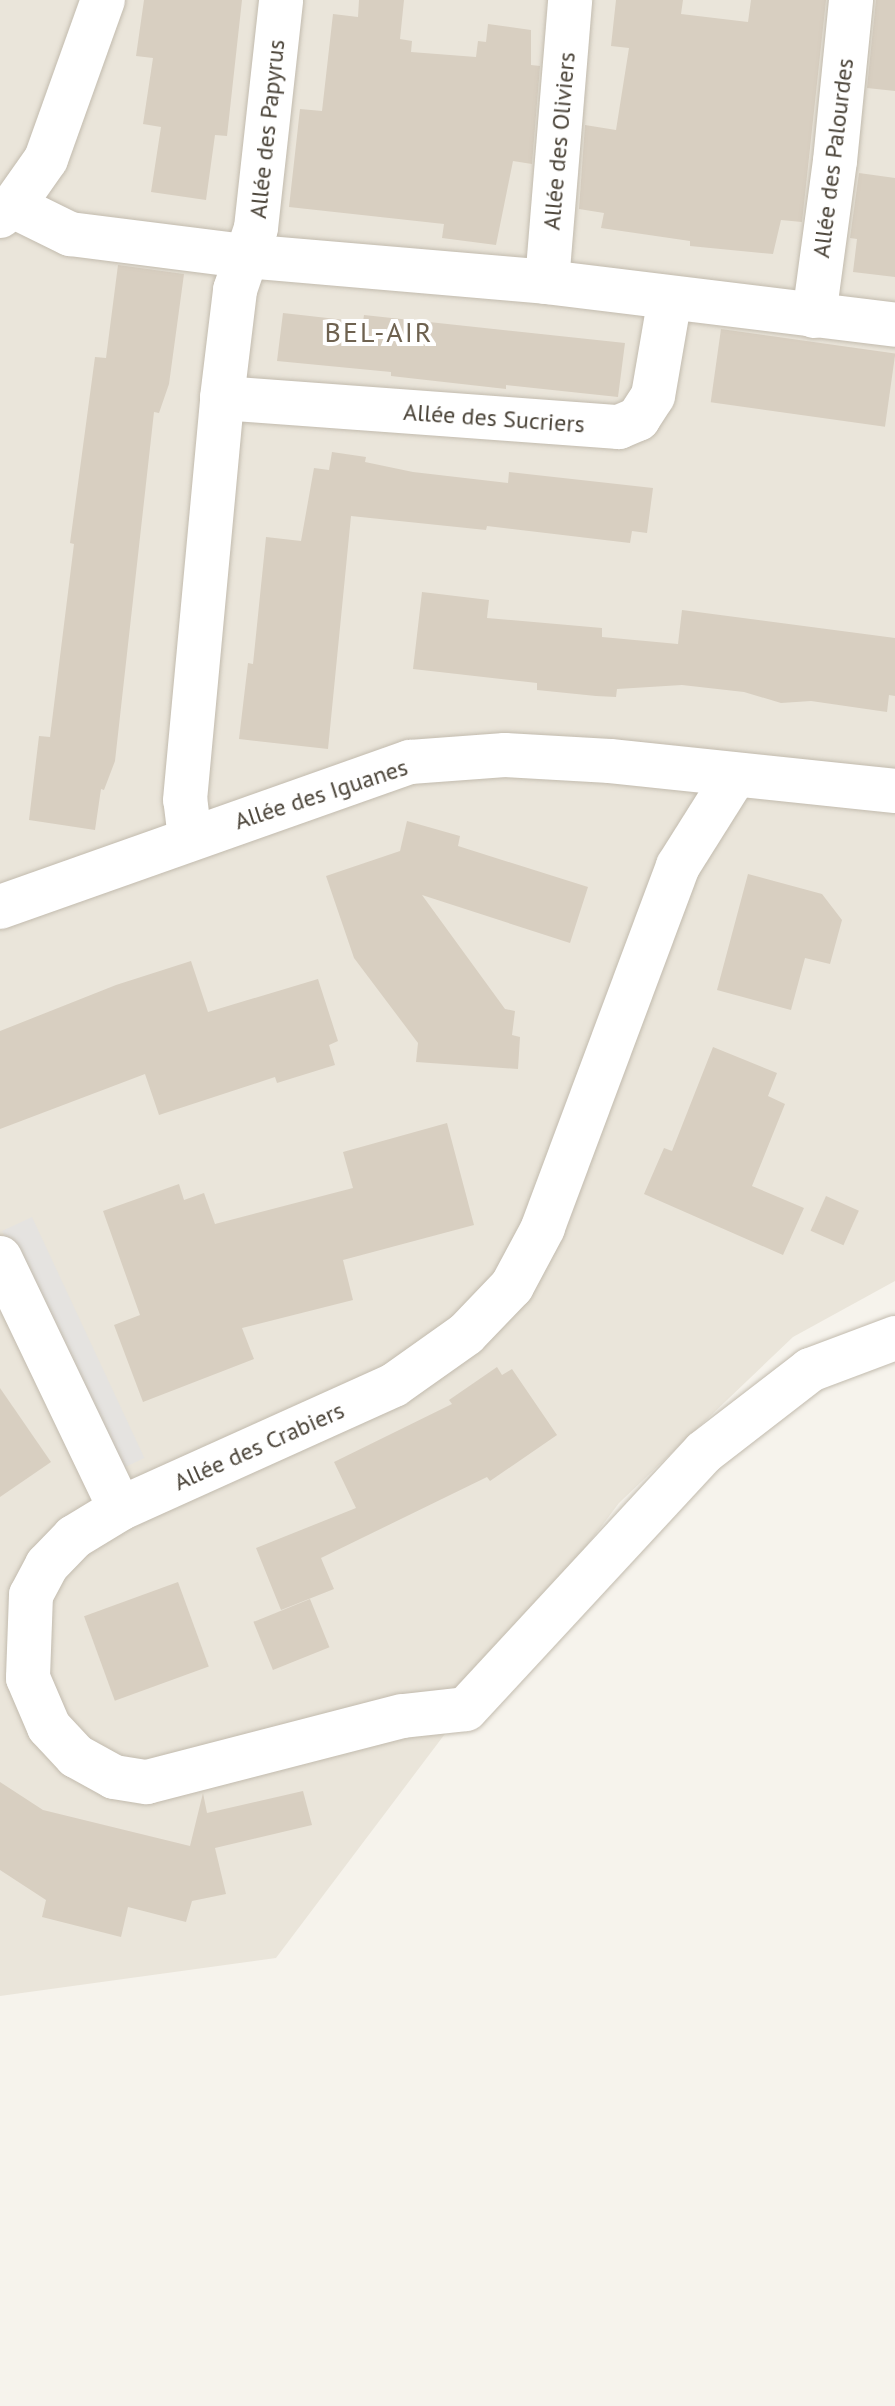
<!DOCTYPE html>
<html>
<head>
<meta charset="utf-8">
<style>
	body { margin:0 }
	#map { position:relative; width:895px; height:2406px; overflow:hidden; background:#f6f3ec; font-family:"PT Sans",sans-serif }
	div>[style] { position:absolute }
	.residential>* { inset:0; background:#eae5da }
	.parking>* { inset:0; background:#e5e3e0; transform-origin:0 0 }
	.building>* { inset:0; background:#d8cfc1; transform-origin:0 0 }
	.roads { filter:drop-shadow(0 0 2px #c2bbae) drop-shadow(0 0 2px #c2bbae) }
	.street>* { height:44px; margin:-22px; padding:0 22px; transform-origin:22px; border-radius:22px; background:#fff }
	span { translate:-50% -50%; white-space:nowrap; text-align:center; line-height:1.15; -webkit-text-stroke:8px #fff; paint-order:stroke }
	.street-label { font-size:24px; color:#4b4439 }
	.quarter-label { font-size:28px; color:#6e6250; letter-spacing:2px }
</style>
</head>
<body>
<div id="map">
	<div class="residential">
		<div style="clip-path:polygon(0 0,895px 0,895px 1281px,793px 1337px,619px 1503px,276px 1958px,0 1996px)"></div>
	</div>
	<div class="parking">
		<div style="left:32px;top:1217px;width:266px;height:33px;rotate:65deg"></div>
	</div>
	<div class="building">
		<div style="clip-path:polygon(144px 0,242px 0,227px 136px,215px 135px,206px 200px,151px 192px,161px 127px,143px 124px,153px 58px,136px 56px)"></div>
		<div style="clip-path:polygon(359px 0,404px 0,400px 39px,412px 41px,411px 52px,476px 57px,478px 41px,486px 42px,488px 24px,531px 30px,531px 65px,540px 66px,532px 164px,513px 161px,496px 245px,442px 238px,444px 224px,289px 207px,300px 109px,322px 111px,333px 14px,358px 17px)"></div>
		<div style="clip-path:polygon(616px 0,683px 0,681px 14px,748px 22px,751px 0,826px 0,802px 222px,781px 220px,773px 254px,690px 246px,690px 241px,601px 228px,604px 213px,579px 209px,585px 125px,616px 130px,629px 48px,611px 46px)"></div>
		<div style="clip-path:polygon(876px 0,895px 0,895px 91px,867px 88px)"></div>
		<div style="clip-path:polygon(859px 173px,895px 178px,895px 277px,853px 272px,857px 239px,850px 238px)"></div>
		<div style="clip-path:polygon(118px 265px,184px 274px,169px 384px,159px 413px,154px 412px,115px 761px,104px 790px,101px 789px,95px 830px,29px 820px,39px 736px,50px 737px,74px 544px,70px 543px,95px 357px,106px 358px)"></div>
		<div style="clip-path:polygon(283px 313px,363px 322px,364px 315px,625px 343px,618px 397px,506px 385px,506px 389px,391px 376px,391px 372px,277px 361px)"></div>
		<div style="left:721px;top:329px;width:176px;height:74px;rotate:8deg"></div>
		<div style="clip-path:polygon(332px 452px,366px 457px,365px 462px,413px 472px,508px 483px,509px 472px,653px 488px,647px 533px,632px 531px,630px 543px,487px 526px,486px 530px,351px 516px,328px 749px,239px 739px,248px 663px,253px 664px,266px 537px,301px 541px,314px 468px,329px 470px)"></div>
		<div style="clip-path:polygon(422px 592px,489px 600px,487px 618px,602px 628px,602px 637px,678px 644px,682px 610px,895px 638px,895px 696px,889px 695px,887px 712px,811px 701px,781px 703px,744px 692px,682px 685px,617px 689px,616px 697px,596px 696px,537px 690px,537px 683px,413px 669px)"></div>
		<div style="clip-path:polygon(407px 821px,460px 836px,458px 846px,588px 887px,570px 943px,422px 895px,505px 1009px,515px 1011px,512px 1035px,520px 1037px,518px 1069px,416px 1062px,418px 1043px,354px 958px,326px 876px,400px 851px)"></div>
		<div style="clip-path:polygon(748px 874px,822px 894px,842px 920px,830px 964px,805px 958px,791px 1010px,717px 990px)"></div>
		<div style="clip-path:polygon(191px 961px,208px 1012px,318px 979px,338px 1041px,329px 1045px,335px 1065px,277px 1083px,275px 1077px,159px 1115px,145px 1074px,0 1129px,0 1031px,116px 985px)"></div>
		<div style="clip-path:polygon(713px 1047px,777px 1073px,768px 1096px,785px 1104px,752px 1186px,804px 1208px,783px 1255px,644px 1194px,664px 1148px,672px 1151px)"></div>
		<div style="clip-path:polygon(447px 1123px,474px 1225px,343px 1260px,353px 1300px,242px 1328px,254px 1359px,143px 1402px,114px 1325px,140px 1315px,103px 1211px,179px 1184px,184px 1200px,204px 1193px,215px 1224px,353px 1188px,343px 1152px)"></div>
		<div style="left:826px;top:1196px;width:36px;height:38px;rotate:24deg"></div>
		<div style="clip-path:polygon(497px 1367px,502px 1375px,512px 1369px,557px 1435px,490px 1481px,487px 1477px,321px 1558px,334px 1589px,281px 1610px,256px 1548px,356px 1508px,334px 1462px,452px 1404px,449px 1400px)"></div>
		<div style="clip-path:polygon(0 1388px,51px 1462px,0 1497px)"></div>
		<div style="left:178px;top:1582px;width:90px;height:100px;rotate:70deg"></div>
		<div style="left:310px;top:1599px;width:52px;height:61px;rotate:68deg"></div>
		<div style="clip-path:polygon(0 1782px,43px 1810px,190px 1846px,203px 1793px,207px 1813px,303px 1791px,312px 1825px,215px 1848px,226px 1894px,192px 1901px,186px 1922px,128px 1907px,121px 1937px,42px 1917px,46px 1900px,0 1870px)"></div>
	</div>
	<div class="roads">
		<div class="street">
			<div style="left:13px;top:206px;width:64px;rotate:26.2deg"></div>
			<div style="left:70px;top:234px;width:176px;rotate:7.2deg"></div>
			<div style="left:245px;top:256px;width:303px;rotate:4.9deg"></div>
			<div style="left:547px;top:282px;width:351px;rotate:7deg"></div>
			<div style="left:0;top:216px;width:16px;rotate:-38deg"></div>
			<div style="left:13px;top:206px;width:57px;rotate:-54.9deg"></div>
			<div style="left:46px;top:159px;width:169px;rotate:-70.3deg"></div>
			<div style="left:547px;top:282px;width:283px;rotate:-85.3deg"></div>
			<div style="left:814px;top:316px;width:156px;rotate:-82.3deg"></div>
			<div style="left:835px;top:161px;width:162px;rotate:-84.3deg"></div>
			<div style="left:222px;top:398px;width:398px;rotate:4.2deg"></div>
			<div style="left:619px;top:427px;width:21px;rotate:-23deg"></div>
			<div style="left:638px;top:419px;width:27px;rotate:-57deg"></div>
			<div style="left:653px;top:396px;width:99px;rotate:-80.2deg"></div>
			<div style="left:734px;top:777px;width:105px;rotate:122.2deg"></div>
			<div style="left:678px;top:866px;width:386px;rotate:110.5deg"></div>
			<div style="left:543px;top:1228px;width:66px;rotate:118.1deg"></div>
			<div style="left:512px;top:1286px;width:66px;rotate:133.8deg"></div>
			<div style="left:466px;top:1334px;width:88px;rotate:144.7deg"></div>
			<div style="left:394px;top:1385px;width:301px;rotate:155.7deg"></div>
			<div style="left:120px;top:1509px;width:54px;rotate:148.7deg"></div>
			<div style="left:74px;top:1537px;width:39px;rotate:134deg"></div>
			<div style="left:47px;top:1565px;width:34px;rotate:118deg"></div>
			<div style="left:31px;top:1595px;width:83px;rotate:92.1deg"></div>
			<div style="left:28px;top:1678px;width:53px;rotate:66.8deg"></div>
			<div style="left:49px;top:1727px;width:40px;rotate:47deg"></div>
			<div style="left:76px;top:1756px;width:43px;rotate:28.9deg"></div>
			<div style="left:114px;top:1777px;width:33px;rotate:9deg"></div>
			<div style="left:147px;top:1782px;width:264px;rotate:-14.5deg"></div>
			<div style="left:403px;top:1716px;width:63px;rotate:-6.3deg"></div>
			<div style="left:466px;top:1709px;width:350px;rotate:-47.2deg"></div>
			<div style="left:704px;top:1452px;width:134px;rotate:-37.7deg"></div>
			<div style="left:810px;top:1370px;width:91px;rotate:-20.6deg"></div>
			<div style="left:190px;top:838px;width:38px;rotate:-97deg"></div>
			<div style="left:185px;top:800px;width:404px;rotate:-84.7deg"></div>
			<div style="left:222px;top:398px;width:109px;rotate:-83.1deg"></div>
			<div style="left:235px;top:290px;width:65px;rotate:-71.3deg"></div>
			<div style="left:256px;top:228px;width:229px;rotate:-83.7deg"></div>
			<div style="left:0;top:907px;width:435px;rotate:-19.5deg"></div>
			<div style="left:410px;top:762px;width:95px;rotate:-4.2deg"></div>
			<div style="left:505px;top:755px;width:105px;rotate:3.3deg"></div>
			<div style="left:610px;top:761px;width:287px;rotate:6deg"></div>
			<div style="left:0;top:1258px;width:278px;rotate:64.4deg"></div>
		</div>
	</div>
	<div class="street-label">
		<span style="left:267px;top:129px;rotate:-84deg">Allée des Papyrus</span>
		<span style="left:559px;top:141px;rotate:-85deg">Allée des Oliviers</span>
		<span style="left:833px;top:158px;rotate:-83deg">Allée des Palourdes</span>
		<span style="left:494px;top:418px;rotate:4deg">Allée des Sucriers</span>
		<span style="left:321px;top:794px;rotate:-18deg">Allée des Iguanes</span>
		<span style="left:259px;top:1446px;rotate:-24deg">Allée des Crabiers</span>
	</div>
	<div class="quarter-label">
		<span style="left:379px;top:332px">BEL-AIR</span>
	</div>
</div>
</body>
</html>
